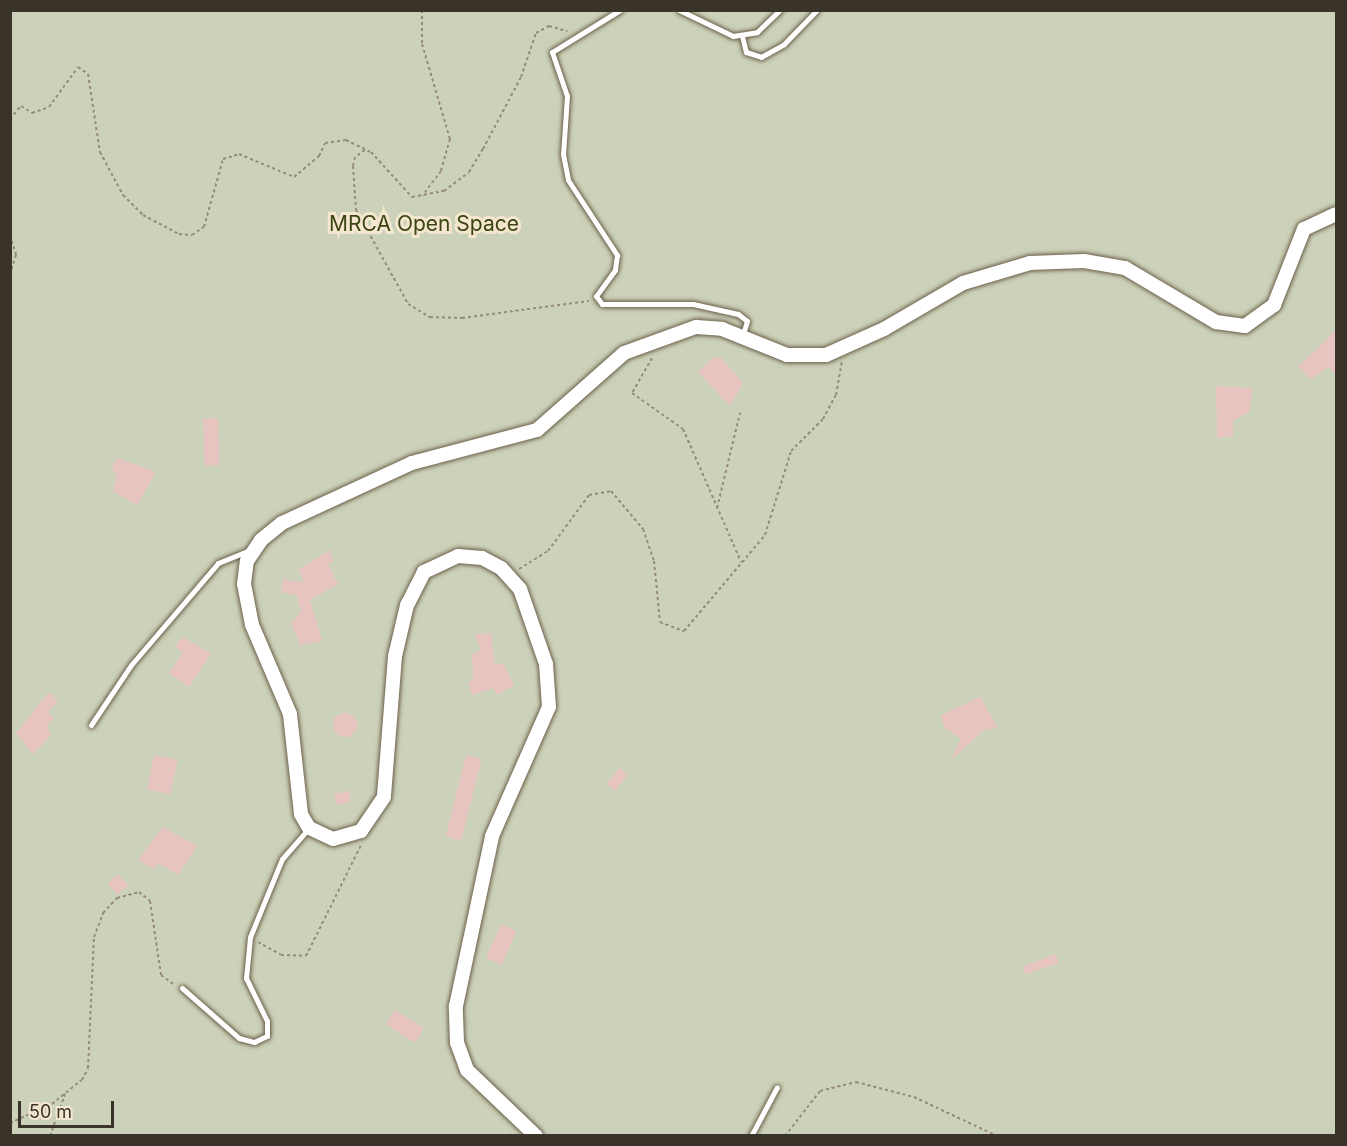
<!DOCTYPE html>
<html>
<head>
<meta charset="utf-8">
<style>
	body { margin:0 }
	#map { position:relative; width:1347px; height:1146px; overflow:hidden; background:#f5e7cf; font-family:Inter,sans-serif }
	div>[style] { position:absolute }
	.green>* { inset:0; background:#ccd2b9; transform-origin:0 0 }
	.building>* { inset:0; background:#e7c4c0; transform-origin:0 0 }
	.round { border-radius:50% }
	.path>* { height:2px; margin-top:-1px; transform-origin:0; background:repeating-linear-gradient(90deg,#958b7b 0 3px,transparent 0 6px) }
	.roads { filter:drop-shadow(0 0 2px #6c604b) drop-shadow(0 0 2px #6c604b) }
	.lane>* { height:5px; margin:-2.5px; padding:0 2.5px; transform-origin:2.5px; border-radius:2.5px; background:#fff }
	.secondary>* { height:14px; margin:-7px; padding:0 7px; transform-origin:7px; border-radius:7px; background:#fff }
	span { translate:-50% -50%; white-space:nowrap; text-align:center; line-height:1.15; -webkit-text-stroke:6px #f5e7cf; paint-order:stroke }
	.park-label { font-size:21px; color:#3b4413 }
	.frame { position:absolute; inset:0; border:12px solid #39332a; pointer-events:none }
	.scale { position:absolute; left:18px; top:1101px; width:96px; height:27px; box-sizing:border-box; border:3px solid #39332a; border-top:0; padding-left:8px; font-size:18px; line-height:21px; white-space:nowrap; color:#39332a; -webkit-text-stroke:4px #f5e7cf; paint-order:stroke }
</style>
</head>
<body>
<div id="map">
	<div class="green">
		<div style="left:11px;top:11px;width:1325px;height:1124px"></div>
	</div>
	<div class="building">
		<div style="clip-path:polygon(1336px 330px,1336px 375px,1329px 367px,1311px 379px,1298px 367px)"></div>
		<div style="clip-path:polygon(713px 358px,721px 358px,743px 383px,730px 406px,698px 372px)"></div>
		<div style="clip-path:polygon(1216px 386px,1253px 388px,1249px 412px,1233px 421px,1233px 436px,1217px 438px)"></div>
		<div style="left:218px;top:418px;width:47px;height:15px;rotate:88deg"></div>
		<div style="clip-path:polygon(117px 458px,156px 472px,137px 505px,113px 491px,117px 474px,111px 470px)"></div>
		<div style="clip-path:polygon(330px 550px,333px 562px,328px 564px,338px 584px,310px 600px,322px 641px,300px 645px,291px 623px,301px 612px,297px 595px,281px 592px,283px 579px,305px 583px,298px 570px)"></div>
		<div style="clip-path:polygon(491px 633px,495px 665px,503px 663px,514px 685px,497px 695px,493px 688px,472px 695px,468px 682px,473px 680px,472px 655px,481px 650px,475px 634px)"></div>
		<div style="clip-path:polygon(183px 637px,211px 654px,189px 687px,169px 673px,183px 653px,175px 646px)"></div>
		<div style="clip-path:polygon(49px 692px,58px 701px,48px 712px,54px 718px,47px 726px,51px 735px,33px 754px,16px 733px)"></div>
		<div style="clip-path:polygon(980px 697px,998px 728px,984px 730px,951px 760px,961px 739px,944px 727px,941px 715px)"></div>
		<div class="round" style="left:333px;top:713px;width:24px;height:24px"></div>
		<div style="left:154px;top:755px;width:24px;height:35px;rotate:12deg"></div>
		<div style="left:466px;top:755px;width:16px;height:84px;rotate:14deg"></div>
		<div style="left:619px;top:768px;width:11px;height:20px;rotate:38deg"></div>
		<div style="left:349px;top:791px;width:11px;height:15px;rotate:80deg"></div>
		<div style="clip-path:polygon(163px 827px,197px 846px,178px 875px,158px 863px,154px 870px,138px 860px)"></div>
		<div style="left:118px;top:874px;width:15px;height:14px;rotate:48deg"></div>
		<div style="left:501px;top:924px;width:17px;height:37px;rotate:24deg"></div>
		<div style="clip-path:polygon(1055px 954px,1059px 963px,1025px 974px,1022px 967px)"></div>
		<div style="left:395px;top:1010px;width:34px;height:17px;rotate:32deg"></div>
	</div>
	<div class="path">
		<div style="left:422px;top:10px;width:34px;rotate:90deg"></div>
		<div style="left:422px;top:44px;width:99px;rotate:73.6deg"></div>
		<div style="left:450px;top:139px;width:33px;rotate:106deg"></div>
		<div style="left:441px;top:171px;width:31px;rotate:127deg"></div>
		<div style="left:10px;top:119px;width:17px;rotate:-50deg"></div>
		<div style="left:21px;top:106px;width:13px;rotate:32deg"></div>
		<div style="left:32px;top:113px;width:18px;rotate:-19deg"></div>
		<div style="left:49px;top:107px;width:49px;rotate:-54.1deg"></div>
		<div style="left:78px;top:67px;width:12px;rotate:35deg"></div>
		<div style="left:88px;top:74px;width:79px;rotate:81.3deg"></div>
		<div style="left:100px;top:152px;width:49px;rotate:61.9deg"></div>
		<div style="left:123px;top:195px;width:28px;rotate:45deg"></div>
		<div style="left:143px;top:215px;width:41px;rotate:27.8deg"></div>
		<div style="left:179px;top:234px;width:13px;rotate:4deg"></div>
		<div style="left:192px;top:235px;width:14px;rotate:-34deg"></div>
		<div style="left:204px;top:227px;width:71px;rotate:-74.4deg"></div>
		<div style="left:223px;top:159px;width:17px;rotate:-17deg"></div>
		<div style="left:239px;top:154px;width:60px;rotate:22.7deg"></div>
		<div style="left:294px;top:177px;width:33px;rotate:-40deg"></div>
		<div style="left:319px;top:156px;width:14px;rotate:-65deg"></div>
		<div style="left:325px;top:143px;width:21px;rotate:-8deg"></div>
		<div style="left:346px;top:140px;width:28px;rotate:26deg"></div>
		<div style="left:371px;top:152px;width:61px;rotate:47.7deg"></div>
		<div style="left:412px;top:197px;width:33px;rotate:-11deg"></div>
		<div style="left:444px;top:191px;width:31px;rotate:-37deg"></div>
		<div style="left:469px;top:172px;width:27px;rotate:-59deg"></div>
		<div style="left:483px;top:149px;width:81px;rotate:-62.2deg"></div>
		<div style="left:521px;top:77px;width:46px;rotate:-71.2deg"></div>
		<div style="left:536px;top:33px;width:15px;rotate:-28deg"></div>
		<div style="left:549px;top:26px;width:19px;rotate:16deg"></div>
		<div style="left:365px;top:150px;width:12px;rotate:145deg"></div>
		<div style="left:355px;top:157px;width:9px;rotate:103deg"></div>
		<div style="left:353px;top:166px;width:44px;rotate:86.1deg"></div>
		<div style="left:356px;top:210px;width:107px;rotate:61deg"></div>
		<div style="left:408px;top:304px;width:26px;rotate:31deg"></div>
		<div style="left:430px;top:317px;width:32px;rotate:2deg"></div>
		<div style="left:462px;top:318px;width:128px;rotate:-7.6deg"></div>
		<div style="left:10px;top:235px;width:21px;rotate:73deg"></div>
		<div style="left:16px;top:255px;width:19px;rotate:108deg"></div>
		<div style="left:652px;top:358px;width:40px;rotate:119.7deg"></div>
		<div style="left:632px;top:393px;width:62px;rotate:35.2deg"></div>
		<div style="left:683px;top:429px;width:145px;rotate:66.4deg"></div>
		<div style="left:717px;top:508px;width:98px;rotate:-76.4deg"></div>
		<div style="left:519px;top:569px;width:34px;rotate:-32deg"></div>
		<div style="left:548px;top:551px;width:69px;rotate:-53.8deg"></div>
		<div style="left:589px;top:495px;width:22px;rotate:-10deg"></div>
		<div style="left:611px;top:491px;width:50px;rotate:49.9deg"></div>
		<div style="left:643px;top:529px;width:34px;rotate:71deg"></div>
		<div style="left:654px;top:561px;width:61px;rotate:84.4deg"></div>
		<div style="left:660px;top:622px;width:26px;rotate:21deg"></div>
		<div style="left:684px;top:631px;width:126px;rotate:-49.8deg"></div>
		<div style="left:765px;top:535px;width:88px;rotate:-72.8deg"></div>
		<div style="left:791px;top:451px;width:45px;rotate:-45deg"></div>
		<div style="left:823px;top:419px;width:27px;rotate:-62deg"></div>
		<div style="left:836px;top:395px;width:35px;rotate:-80deg"></div>
		<div style="left:258px;top:942px;width:26px;rotate:29deg"></div>
		<div style="left:281px;top:955px;width:25px;rotate:2deg"></div>
		<div style="left:306px;top:956px;width:126px;rotate:-63.6deg"></div>
		<div style="left:10px;top:1123px;width:46px;rotate:-24.3deg"></div>
		<div style="left:52px;top:1104px;width:38px;rotate:-39deg"></div>
		<div style="left:82px;top:1080px;width:13px;rotate:-63deg"></div>
		<div style="left:88px;top:1068px;width:131px;rotate:-87.4deg"></div>
		<div style="left:94px;top:937px;width:26px;rotate:-69deg"></div>
		<div style="left:103px;top:913px;width:21px;rotate:-47deg"></div>
		<div style="left:117px;top:898px;width:23px;rotate:-15deg"></div>
		<div style="left:139px;top:892px;width:14px;rotate:39deg"></div>
		<div style="left:150px;top:901px;width:75px;rotate:81.5deg"></div>
		<div style="left:161px;top:975px;width:17px;rotate:36deg"></div>
		<div style="left:947px;top:1135px;width:1px;rotate:90deg"></div>
		<div style="left:50px;top:1136px;width:45px;rotate:-70.3deg"></div>
		<div style="left:785px;top:1136px;width:57px;rotate:-52.1deg"></div>
		<div style="left:820px;top:1091px;width:37px;rotate:-14deg"></div>
		<div style="left:856px;top:1082px;width:60px;rotate:14.5deg"></div>
		<div style="left:914px;top:1097px;width:92px;rotate:25.2deg"></div>
	</div>
	<div class="roads">
		<div class="lane">
			<div style="left:620px;top:10px;width:80px;rotate:148.3deg"></div>
			<div style="left:552px;top:52px;width:46px;rotate:71.2deg"></div>
			<div style="left:567px;top:96px;width:58px;rotate:93.9deg"></div>
			<div style="left:563px;top:154px;width:26px;rotate:79deg"></div>
			<div style="left:568px;top:180px;width:90px;rotate:56.8deg"></div>
			<div style="left:617px;top:255px;width:15px;rotate:98deg"></div>
			<div style="left:615px;top:270px;width:32px;rotate:126deg"></div>
			<div style="left:596px;top:296px;width:10px;rotate:53deg"></div>
			<div style="left:602px;top:304px;width:91px"></div>
			<div style="left:693px;top:304px;width:46px;rotate:12.5deg"></div>
			<div style="left:738px;top:314px;width:11px;rotate:38deg"></div>
			<div style="left:747px;top:321px;width:17px;rotate:107deg"></div>
			<div style="left:679px;top:10px;width:60px;rotate:25.7deg"></div>
			<div style="left:733px;top:36px;width:24px;rotate:-9deg"></div>
			<div style="left:757px;top:32px;width:32px;rotate:-44deg"></div>
			<div style="left:742px;top:36px;width:16px;rotate:76deg"></div>
			<div style="left:746px;top:52px;width:16px;rotate:18deg"></div>
			<div style="left:761px;top:57px;width:26px;rotate:-29deg"></div>
			<div style="left:784px;top:44px;width:47px;rotate:-45.9deg"></div>
			<div style="left:91px;top:725px;width:72px;rotate:-56.3deg"></div>
			<div style="left:131px;top:665px;width:134px;rotate:-49.5deg"></div>
			<div style="left:218px;top:563px;width:37px;rotate:-22deg"></div>
			<div style="left:182px;top:988px;width:76px;rotate:41.3deg"></div>
			<div style="left:239px;top:1038px;width:16px;rotate:15deg"></div>
			<div style="left:254px;top:1042px;width:14px;rotate:-25deg"></div>
			<div style="left:267px;top:1036px;width:15px;rotate:-90deg"></div>
			<div style="left:267px;top:1021px;width:48px;rotate:-116deg"></div>
			<div style="left:246px;top:978px;width:41px;rotate:-84.4deg"></div>
			<div style="left:250px;top:937px;width:84px;rotate:-67.7deg"></div>
			<div style="left:282px;top:859px;width:40px;rotate:-49deg"></div>
			<div style="left:751px;top:1136px;width:55px;rotate:-62deg"></div>
		</div>
		<div class="secondary">
			<div style="left:536px;top:1136px;width:95px;rotate:-136.3deg"></div>
			<div style="left:467px;top:1070px;width:29px;rotate:-110deg"></div>
			<div style="left:457px;top:1043px;width:37px;rotate:-92deg"></div>
			<div style="left:456px;top:1006px;width:174px;rotate:-78deg"></div>
			<div style="left:492px;top:836px;width:141px;rotate:-66.2deg"></div>
			<div style="left:549px;top:707px;width:43px;rotate:-94deg"></div>
			<div style="left:546px;top:664px;width:79px;rotate:-109.1deg"></div>
			<div style="left:520px;top:589px;width:28px;rotate:-132deg"></div>
			<div style="left:501px;top:568px;width:21px;rotate:-152deg"></div>
			<div style="left:482px;top:558px;width:24px;rotate:-175deg"></div>
			<div style="left:458px;top:556px;width:38px;rotate:155deg"></div>
			<div style="left:424px;top:572px;width:37px;rotate:117deg"></div>
			<div style="left:407px;top:605px;width:52px;rotate:103.2deg"></div>
			<div style="left:395px;top:656px;width:141px;rotate:94.5deg"></div>
			<div style="left:384px;top:797px;width:41px;rotate:124.1deg"></div>
			<div style="left:361px;top:831px;width:29px;rotate:164deg"></div>
			<div style="left:333px;top:839px;width:26px;rotate:-155deg"></div>
			<div style="left:309px;top:828px;width:16px;rotate:-120deg"></div>
			<div style="left:301px;top:814px;width:101px;rotate:-96.3deg"></div>
			<div style="left:290px;top:714px;width:97px;rotate:-113.1deg"></div>
			<div style="left:252px;top:625px;width:42px;rotate:-101deg"></div>
			<div style="left:244px;top:584px;width:23px;rotate:-83deg"></div>
			<div style="left:247px;top:561px;width:25px;rotate:-56deg"></div>
			<div style="left:261px;top:540px;width:27px;rotate:-39deg"></div>
			<div style="left:282px;top:523px;width:143px;rotate:-24.8deg"></div>
			<div style="left:412px;top:463px;width:129px;rotate:-14.8deg"></div>
			<div style="left:537px;top:430px;width:116px;rotate:-41.5deg"></div>
			<div style="left:624px;top:353px;width:77px;rotate:-19.9deg"></div>
			<div style="left:696px;top:327px;width:26px;rotate:4deg"></div>
			<div style="left:722px;top:329px;width:70px;rotate:21.8deg"></div>
			<div style="left:787px;top:355px;width:39px"></div>
			<div style="left:826px;top:355px;width:64px;rotate:-24.1deg"></div>
			<div style="left:884px;top:329px;width:91px;rotate:-30.2deg"></div>
			<div style="left:963px;top:283px;width:70px;rotate:-16.6deg"></div>
			<div style="left:1030px;top:263px;width:54px;rotate:-2.1deg"></div>
			<div style="left:1084px;top:261px;width:42px;rotate:9.7deg"></div>
			<div style="left:1125px;top:268px;width:106px;rotate:30.7deg"></div>
			<div style="left:1216px;top:322px;width:29px;rotate:8deg"></div>
			<div style="left:1245px;top:326px;width:36px;rotate:-36deg"></div>
			<div style="left:1274px;top:305px;width:82px;rotate:-68.5deg"></div>
			<div style="left:1304px;top:229px;width:35px;rotate:-25deg"></div>
		</div>
	</div>
	<div class="park-label">
		<span style="left:424px;top:224px">MRCA Open Space</span>
	</div>
	<div class="frame"></div>
	<div class="scale">50 m</div>
</div>
</body>
</html>
